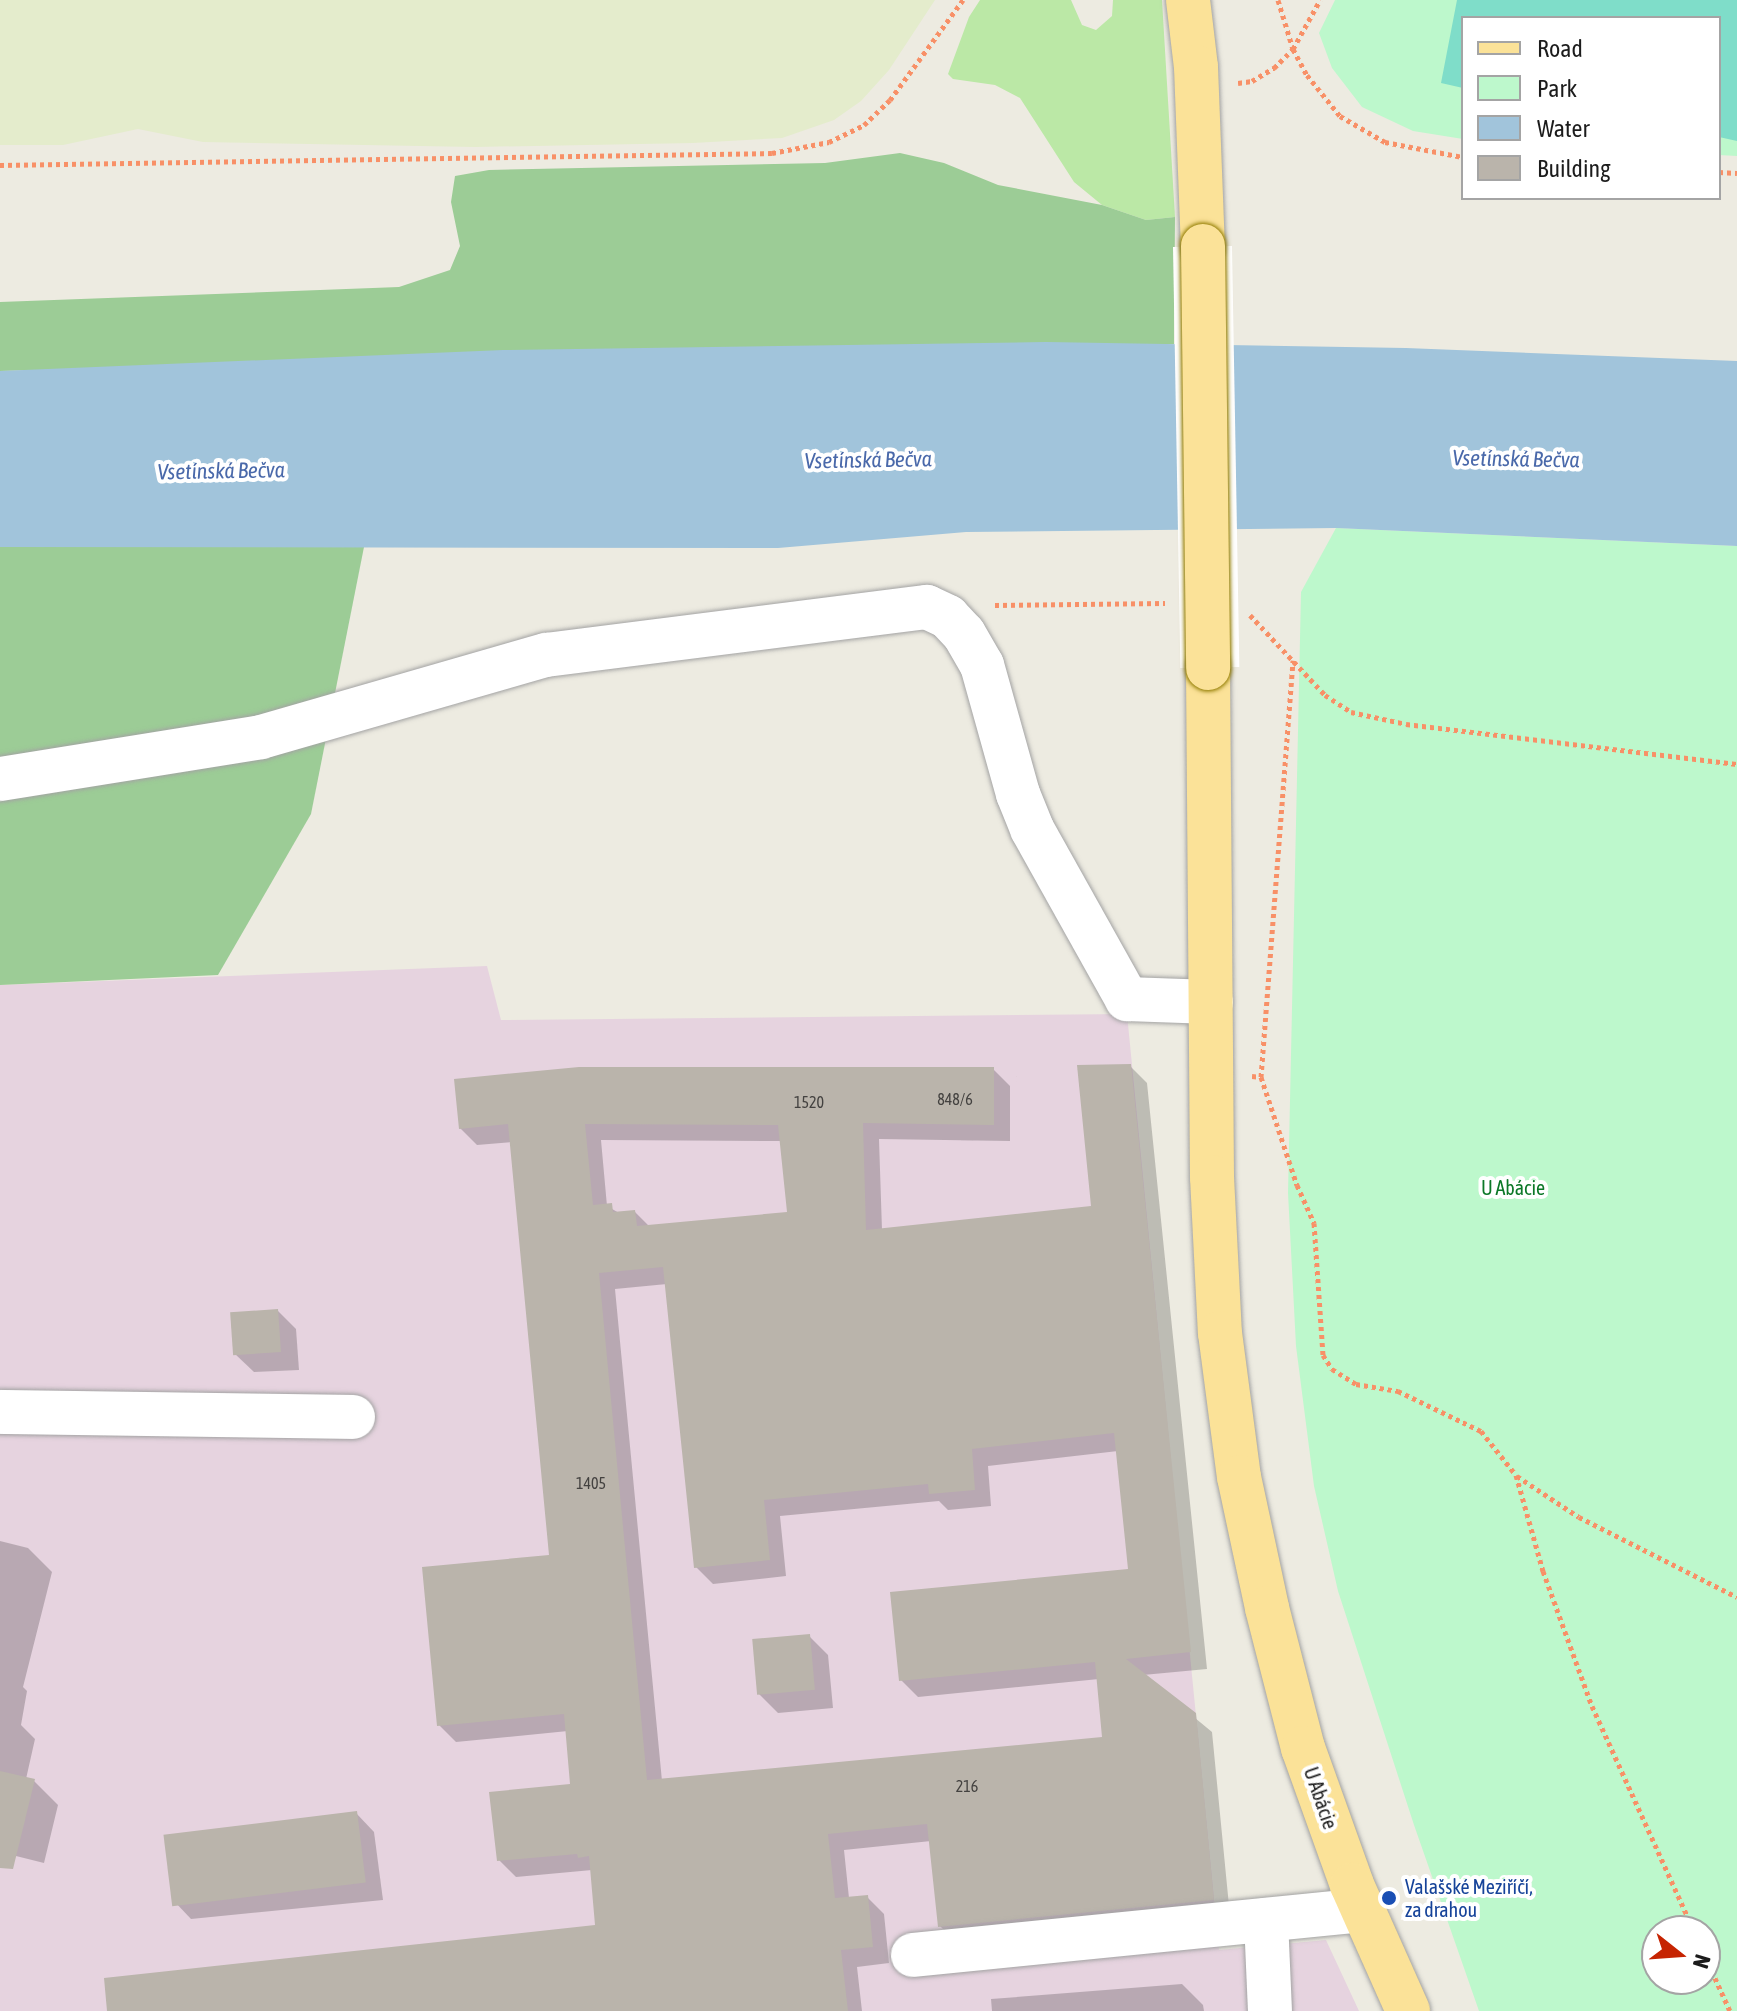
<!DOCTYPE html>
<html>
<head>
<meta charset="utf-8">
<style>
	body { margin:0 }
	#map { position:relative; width:1737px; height:2011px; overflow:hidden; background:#edebe1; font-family:"Asap Condensed",sans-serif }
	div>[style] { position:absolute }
	.industrial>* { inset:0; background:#e6d3df }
	.farmland>* { inset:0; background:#e4eccc }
	.grass>* { inset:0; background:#bbe8a6 }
	.forest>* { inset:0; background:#9ccc96 }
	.park>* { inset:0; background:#bdf8cc }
	.pitch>* { inset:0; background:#7fddc9 }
	.water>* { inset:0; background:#a1c4db }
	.pier>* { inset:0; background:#fff; transform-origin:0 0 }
	.shadow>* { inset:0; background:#0003 }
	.building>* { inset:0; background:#bab4ab; transform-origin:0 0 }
	.path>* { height:5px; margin-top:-2.5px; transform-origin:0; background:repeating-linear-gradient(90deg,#f89067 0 4px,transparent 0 8px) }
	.roads { filter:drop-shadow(0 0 2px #a3a3a3) drop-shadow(0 0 2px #a3a3a3) }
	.minor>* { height:44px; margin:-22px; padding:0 22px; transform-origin:22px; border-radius:22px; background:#fff }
	.major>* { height:44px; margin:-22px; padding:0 22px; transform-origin:22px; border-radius:22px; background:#fbe298 }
	.bridges { filter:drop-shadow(0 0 2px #927c01) drop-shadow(0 0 2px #927c01) }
	.major-bridge>* { height:44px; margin:-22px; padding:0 22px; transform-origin:22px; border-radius:22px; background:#fbe298 }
	.dots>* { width:22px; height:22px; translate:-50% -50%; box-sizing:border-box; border:4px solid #fff; border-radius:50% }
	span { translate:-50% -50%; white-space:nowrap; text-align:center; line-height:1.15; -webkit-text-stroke:8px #fff; paint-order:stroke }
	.number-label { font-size:16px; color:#444240 }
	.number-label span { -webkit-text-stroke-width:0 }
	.park-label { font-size:20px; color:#0c7828 }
	.street-label { font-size:20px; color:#1c1c1c }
	.transit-label { font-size:20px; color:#164399 }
	.left { translate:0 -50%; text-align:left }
	.water-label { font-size:22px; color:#4a69aa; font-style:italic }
	.legend { position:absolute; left:1461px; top:16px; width:260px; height:184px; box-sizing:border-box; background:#fff; border:2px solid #a4a4a4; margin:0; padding:10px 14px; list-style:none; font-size:24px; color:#1c1c1c }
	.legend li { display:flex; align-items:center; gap:16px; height:40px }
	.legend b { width:40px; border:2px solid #a4a4a4 }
	.north { position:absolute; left:1641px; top:1915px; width:80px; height:80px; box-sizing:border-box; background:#fff; border:2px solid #a4a4a4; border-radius:50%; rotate:107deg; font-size:22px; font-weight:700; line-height:32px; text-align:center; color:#1c1c1c }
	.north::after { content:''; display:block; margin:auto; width:28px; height:36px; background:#c62402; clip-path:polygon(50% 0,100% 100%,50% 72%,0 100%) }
</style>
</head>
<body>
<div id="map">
	<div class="industrial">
		<div style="clip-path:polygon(487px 966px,501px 1020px,1127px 1014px,1219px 1950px,1326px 1940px,1359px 2011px,0 2011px,0 985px)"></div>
	</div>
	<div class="farmland">
		<div style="clip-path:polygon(0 0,935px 0,889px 70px,861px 101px,834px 120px,782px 138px,693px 143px,475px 147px,203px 142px,138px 129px,63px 145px,0 145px)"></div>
	</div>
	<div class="grass">
		<div style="clip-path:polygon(980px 0,1071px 0,1082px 25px,1096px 30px,1112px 16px,1113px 0,1162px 0,1175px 217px,1146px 220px,1102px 205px,1074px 182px,1020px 98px,995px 85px,953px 79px,948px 74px,969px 17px)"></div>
	</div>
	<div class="forest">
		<div style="clip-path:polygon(900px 153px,944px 163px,998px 185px,1102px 205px,1146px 220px,1175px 217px,1174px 344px,0 371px,0 302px,399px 287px,450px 270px,460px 246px,451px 202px,455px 176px,489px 170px,825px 163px)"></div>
		<div style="clip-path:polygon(0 547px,364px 547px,311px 814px,218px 975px,0 985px)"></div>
	</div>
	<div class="park">
		<div style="clip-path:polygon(1335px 0,1737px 0,1737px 156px,1719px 155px,1719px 18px,1463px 18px,1463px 139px,1413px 131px,1362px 107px,1332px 68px,1319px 33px)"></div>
		<div style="clip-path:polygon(evenodd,1336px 528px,1737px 546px,1737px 2011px,1479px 2011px,1414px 1825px,1338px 1591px,1314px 1486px,1296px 1346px,1288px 1193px,1301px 592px,1336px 528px,1657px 1931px,1705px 1931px,1705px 1979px,1657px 1979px,1657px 1931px)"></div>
	</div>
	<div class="pitch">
		<div style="clip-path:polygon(1457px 0,1737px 0,1737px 141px,1719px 137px,1719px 18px,1463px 18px,1463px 88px,1441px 83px)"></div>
	</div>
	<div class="water">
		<div style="clip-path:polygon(1046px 342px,1406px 348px,1737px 361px,1737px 546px,1336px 528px,966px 532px,778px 548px,0 547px,0 371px,503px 350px)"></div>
	</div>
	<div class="pier">
		<div style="left:1232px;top:246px;width:421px;height:59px;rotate:89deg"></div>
	</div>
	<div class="shadow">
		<div style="clip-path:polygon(evenodd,1130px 1066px,1147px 1083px,1207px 1669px,1143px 1675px,1212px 1732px,1230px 1916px,957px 1943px,940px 1926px,931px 1841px,844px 1850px,849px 1898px,867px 1897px,884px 1914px,889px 1963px,857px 1967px,862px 2011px,109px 2011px,598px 1926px,592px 1870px,516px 1877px,499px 1860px,573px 1786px,568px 1731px,456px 1742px,439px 1725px,551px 1557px,512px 1142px,477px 1145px,460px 1128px,993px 1069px,1010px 1086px,1010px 1141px,879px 1139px,882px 1230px,1094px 1208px,1130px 1066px,601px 1140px,782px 1141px,789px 1214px,650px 1227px,635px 1212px,619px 1213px,607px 1206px,601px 1140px,1130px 1066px,667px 1284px,696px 1567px,713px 1584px,786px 1576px,780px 1516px,939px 1501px,948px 1510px,991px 1506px,988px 1466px,1118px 1451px,1130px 1571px,901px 1680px,918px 1697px,1099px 1679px,1104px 1739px,662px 1781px,615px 1289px,667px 1284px)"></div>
		<div style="clip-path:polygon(278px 1311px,296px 1329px,299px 1370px,254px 1372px,235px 1354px)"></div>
		<div style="clip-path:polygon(0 1541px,28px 1548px,52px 1572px,23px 1687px,27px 1691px,21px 1725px,35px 1739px,26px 1779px,34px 1781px,58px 1805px,44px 1863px,0 1852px)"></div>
		<div style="clip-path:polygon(809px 1636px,828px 1655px,833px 1708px,778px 1713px,759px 1694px)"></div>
		<div style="clip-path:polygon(356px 1813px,374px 1832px,383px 1900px,191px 1919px,173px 1900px)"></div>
		<div style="clip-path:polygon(1182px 1984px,1203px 2005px,1204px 2011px,992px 2011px,991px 1999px)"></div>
	</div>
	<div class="building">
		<div style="clip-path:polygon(evenodd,1131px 1064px,1191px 1652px,1126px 1659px,1196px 1713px,1214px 1900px,938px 1927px,927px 1824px,828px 1834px,835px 1898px,868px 1895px,873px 1947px,841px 1950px,848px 2011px,107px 2011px,104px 1978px,595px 1925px,589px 1856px,578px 1858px,577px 1854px,497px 1861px,489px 1792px,570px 1784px,564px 1714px,437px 1726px,422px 1567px,549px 1555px,508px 1124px,459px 1129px,454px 1079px,579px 1067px,994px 1067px,994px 1125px,863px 1123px,866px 1230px,1091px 1206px,1077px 1065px,1131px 1064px,585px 1124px,778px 1125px,787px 1212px,637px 1226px,635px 1210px,613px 1212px,612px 1203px,593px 1205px,585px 1124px,1131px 1064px,663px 1267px,694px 1568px,770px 1560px,764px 1500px,928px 1484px,929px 1494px,975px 1490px,972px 1449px,1114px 1433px,1128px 1569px,890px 1592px,899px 1681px,1095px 1662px,1102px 1737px,647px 1780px,599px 1273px,663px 1267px)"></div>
		<div style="left:278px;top:1309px;width:43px;height:48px;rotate:86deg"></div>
		<div style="left:810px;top:1634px;width:56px;height:58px;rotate:85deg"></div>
		<div style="clip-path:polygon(0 1771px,35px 1779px,13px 1869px,0 1868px)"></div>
		<div style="left:357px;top:1811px;width:72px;height:195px;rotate:83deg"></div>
	</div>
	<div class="path">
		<div style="left:1278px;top:0;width:51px;rotate:73deg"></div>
		<div style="left:1293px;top:49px;width:30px;rotate:62deg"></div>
		<div style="left:1307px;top:75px;width:53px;rotate:51.2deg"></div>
		<div style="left:1340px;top:116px;width:52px;rotate:30deg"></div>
		<div style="left:1385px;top:142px;width:79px;rotate:10.9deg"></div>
		<div style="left:1238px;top:83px;width:14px;rotate:-8deg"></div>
		<div style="left:1252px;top:81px;width:26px;rotate:-31deg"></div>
		<div style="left:1274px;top:68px;width:27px;rotate:-45deg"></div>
		<div style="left:1293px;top:49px;width:56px;rotate:-61.1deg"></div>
		<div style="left:0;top:165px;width:772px;rotate:-0.89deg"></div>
		<div style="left:772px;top:153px;width:58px;rotate:-10.9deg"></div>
		<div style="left:829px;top:142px;width:39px;rotate:-26deg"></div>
		<div style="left:864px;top:125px;width:36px;rotate:-44deg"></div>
		<div style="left:890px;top:100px;width:124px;rotate:-53.9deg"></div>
		<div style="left:1719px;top:172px;width:18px;rotate:3deg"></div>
		<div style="left:995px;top:605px;width:170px;rotate:-0.7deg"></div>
		<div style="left:1250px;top:615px;width:110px;rotate:46.8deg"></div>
		<div style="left:1325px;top:695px;width:31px;rotate:33deg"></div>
		<div style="left:1351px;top:712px;width:56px;rotate:12.3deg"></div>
		<div style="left:1406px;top:724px;width:333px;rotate:6.9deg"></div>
		<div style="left:1252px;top:1076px;width:9px;rotate:6deg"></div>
		<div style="left:1261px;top:1077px;width:114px;rotate:71.6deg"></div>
		<div style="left:1297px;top:1185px;width:42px;rotate:65.9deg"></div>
		<div style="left:1314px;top:1223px;width:132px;rotate:86.1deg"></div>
		<div style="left:1323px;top:1355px;width:17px;rotate:57deg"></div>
		<div style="left:1332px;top:1369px;width:28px;rotate:32deg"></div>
		<div style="left:1356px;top:1384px;width:43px;rotate:9.5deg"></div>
		<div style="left:1398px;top:1391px;width:92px;rotate:25.7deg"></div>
		<div style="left:1481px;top:1431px;width:56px;rotate:51.5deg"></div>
		<div style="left:1516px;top:1475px;width:100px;rotate:74.3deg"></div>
		<div style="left:1543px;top:1571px;width:144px;rotate:70.1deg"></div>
		<div style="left:1592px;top:1706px;width:247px;rotate:65.6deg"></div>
		<div style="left:1261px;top:1077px;width:418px;rotate:-85.6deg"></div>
		<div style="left:1517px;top:1476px;width:74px;rotate:33.5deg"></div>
		<div style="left:1579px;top:1517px;width:177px;rotate:26.9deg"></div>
		<div style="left:1705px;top:1956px;width:60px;rotate:65.6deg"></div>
	</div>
	<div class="roads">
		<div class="minor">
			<div style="left:0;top:779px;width:264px;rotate:-9.1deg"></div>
			<div style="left:261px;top:737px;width:297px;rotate:-16.1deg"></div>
			<div style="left:546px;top:655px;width:384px;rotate:-7.2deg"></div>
			<div style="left:927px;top:607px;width:23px;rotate:25deg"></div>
			<div style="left:948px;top:617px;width:23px;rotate:47deg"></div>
			<div style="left:964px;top:634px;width:36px;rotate:60deg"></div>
			<div style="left:982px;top:665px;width:134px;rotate:74.4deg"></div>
			<div style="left:1018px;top:794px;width:38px;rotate:68deg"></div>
			<div style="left:1032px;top:829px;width:195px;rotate:60.8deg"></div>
			<div style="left:1127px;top:999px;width:84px;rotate:2deg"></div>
			<div style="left:0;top:1412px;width:353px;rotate:0.8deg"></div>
			<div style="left:1266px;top:1920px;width:91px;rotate:87.5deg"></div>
			<div style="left:913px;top:1955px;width:452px;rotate:-5.7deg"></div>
		</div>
		<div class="major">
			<div style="left:1188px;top:0;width:67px;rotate:83.2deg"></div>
			<div style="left:1196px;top:67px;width:179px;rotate:87.8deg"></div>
			<div style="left:1208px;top:668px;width:509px;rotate:89.55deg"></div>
			<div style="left:1212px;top:1177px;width:156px;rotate:87.1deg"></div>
			<div style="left:1220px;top:1333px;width:145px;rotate:82.5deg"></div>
			<div style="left:1239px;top:1477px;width:134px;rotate:77.9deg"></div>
			<div style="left:1267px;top:1608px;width:145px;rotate:75.6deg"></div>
			<div style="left:1303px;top:1748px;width:145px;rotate:70.3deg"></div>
			<div style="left:1352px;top:1885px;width:138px;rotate:66deg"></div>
		</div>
	</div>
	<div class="bridges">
		<div class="major-bridge">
			<div style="left:1203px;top:246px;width:422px;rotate:89.3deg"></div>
		</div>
	</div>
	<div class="dots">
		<div style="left:1389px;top:1898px;background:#1a4fb4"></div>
	</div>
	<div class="number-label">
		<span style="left:955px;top:1099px">848/6</span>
		<span style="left:809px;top:1102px">1520</span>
		<span style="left:591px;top:1483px">1405</span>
		<span style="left:967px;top:1786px">216</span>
	</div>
	<div class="park-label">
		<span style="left:1513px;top:1187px">U Abácie</span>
	</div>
	<div class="street-label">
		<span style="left:1321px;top:1798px;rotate:71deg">U Abácie</span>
	</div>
	<div class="transit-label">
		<span class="left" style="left:1405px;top:1898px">Valašské Meziříčí,<br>za drahou</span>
	</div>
	<div class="water-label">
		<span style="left:1516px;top:459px;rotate:1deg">Vsetínská Bečva</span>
		<span style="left:868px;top:460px;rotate:-1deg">Vsetínská Bečva</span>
		<span style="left:221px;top:471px;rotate:-1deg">Vsetínská Bečva</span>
	</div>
	<ul class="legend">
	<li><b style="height:10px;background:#fbe298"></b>Road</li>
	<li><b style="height:22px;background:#bdf8cc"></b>Park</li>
	<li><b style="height:22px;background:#a1c4db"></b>Water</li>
	<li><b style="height:22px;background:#bab4ab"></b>Building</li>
	</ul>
	<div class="north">N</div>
</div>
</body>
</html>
